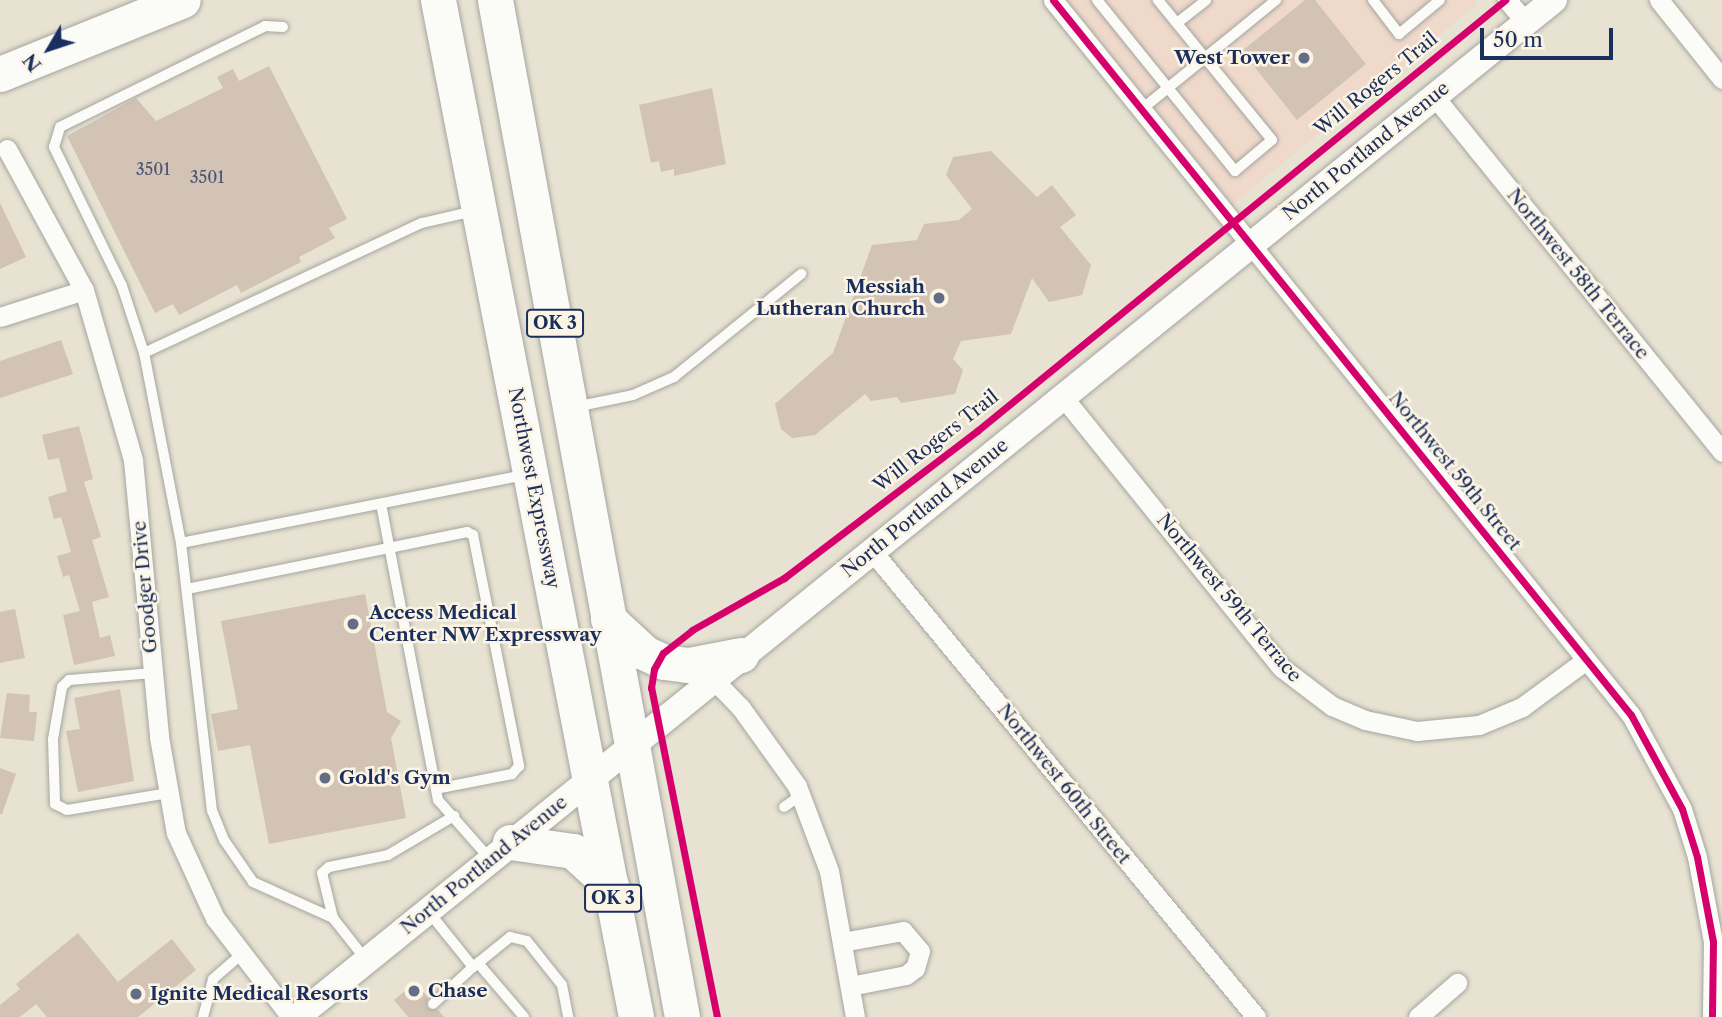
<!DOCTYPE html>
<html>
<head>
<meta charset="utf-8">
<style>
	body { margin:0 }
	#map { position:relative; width:1722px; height:1017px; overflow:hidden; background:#e7e2d1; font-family:"Libre Caslon Text",serif }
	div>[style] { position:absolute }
	.built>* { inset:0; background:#efd9ca }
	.building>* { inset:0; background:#d2c3b5 }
	.roads { filter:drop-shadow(0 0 2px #a5a5a1) drop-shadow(0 0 2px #a5a5a1) }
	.lane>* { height:10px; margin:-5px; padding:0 5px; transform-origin:5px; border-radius:5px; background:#fbfbf8 }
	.street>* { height:19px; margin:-9.5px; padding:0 9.5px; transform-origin:9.5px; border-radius:9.5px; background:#fbfbf8 }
	.secondary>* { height:26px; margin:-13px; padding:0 13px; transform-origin:13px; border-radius:13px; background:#fbfbf8 }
	.highway>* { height:35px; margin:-17.5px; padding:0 17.5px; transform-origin:17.5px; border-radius:17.5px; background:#fbfbf8 }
	.cycleway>* { height:7px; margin:-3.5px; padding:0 3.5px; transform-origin:3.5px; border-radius:3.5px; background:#d6006c }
	.dots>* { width:19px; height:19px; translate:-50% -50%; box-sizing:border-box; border:4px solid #fcf5e5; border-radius:50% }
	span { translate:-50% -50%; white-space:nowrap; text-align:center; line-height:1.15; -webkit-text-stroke:5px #fcf5e5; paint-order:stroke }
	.number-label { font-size:16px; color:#495474 }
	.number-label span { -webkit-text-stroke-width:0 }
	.shield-label span { padding:2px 5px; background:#fcf5e5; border:2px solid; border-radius:5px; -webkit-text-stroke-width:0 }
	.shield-label { font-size:18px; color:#1b2f5e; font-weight:700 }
	.poi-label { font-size:19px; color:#1b2f5e; font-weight:700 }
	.right { translate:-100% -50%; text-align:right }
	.left { translate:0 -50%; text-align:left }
	.street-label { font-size:19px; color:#1b2f5e }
	.north { position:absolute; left:14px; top:14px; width:70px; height:70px; -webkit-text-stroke:5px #fcf5e5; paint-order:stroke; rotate:231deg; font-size:19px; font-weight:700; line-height:28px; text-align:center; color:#1b2f5e }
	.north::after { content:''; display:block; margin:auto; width:24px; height:32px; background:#1b2f5e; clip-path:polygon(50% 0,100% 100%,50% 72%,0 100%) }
	.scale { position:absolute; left:1480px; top:28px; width:133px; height:32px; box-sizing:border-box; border:4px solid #1b2f5e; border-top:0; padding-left:9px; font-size:21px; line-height:24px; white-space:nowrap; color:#1b2f5e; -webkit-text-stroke:5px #fcf5e5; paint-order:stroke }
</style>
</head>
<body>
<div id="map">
	<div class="built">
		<div style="clip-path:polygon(1067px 0,1474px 0,1477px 4px,1233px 204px)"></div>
	</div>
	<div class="building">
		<div style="clip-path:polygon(1305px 0,1315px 0,1366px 64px,1297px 120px,1242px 51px)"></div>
		<div style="clip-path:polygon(269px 66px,347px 219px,329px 228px,335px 238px,299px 257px,301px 262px,241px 293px,237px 285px,179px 315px,173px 304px,155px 313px,67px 136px,136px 98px,156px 121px,223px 88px,217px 77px,233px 69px,239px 81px)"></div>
		<div style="clip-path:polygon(712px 88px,726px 164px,674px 176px,674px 169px,661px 172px,659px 161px,651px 163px,639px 105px)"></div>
		<div style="clip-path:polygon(991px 151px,1037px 197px,1052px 185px,1076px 215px,1060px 227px,1091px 265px,1082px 295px,1049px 302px,1032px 278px,1011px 334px,961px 341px,953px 359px,963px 370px,955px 394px,901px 403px,897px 397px,871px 401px,865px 394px,815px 435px,792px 438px,781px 429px,775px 404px,833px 353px,872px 245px,917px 240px,924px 224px,959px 220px,972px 209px,946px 175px,953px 157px)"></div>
		<div style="clip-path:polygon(0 203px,26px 257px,0 269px)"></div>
		<div style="clip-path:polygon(61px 340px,73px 374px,0 398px,0 361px)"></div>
		<div style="clip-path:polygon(79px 426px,93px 479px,84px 482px,101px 537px,92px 540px,109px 597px,92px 602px,100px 638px,110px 635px,115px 656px,74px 665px,63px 615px,80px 611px,69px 575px,63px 577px,57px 556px,71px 552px,61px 517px,54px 519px,48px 497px,67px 491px,59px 458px,48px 460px,42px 435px)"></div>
		<div style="clip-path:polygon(365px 594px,387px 712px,401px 721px,391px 738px,406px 818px,269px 844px,250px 745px,218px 751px,211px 714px,238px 709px,221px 621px)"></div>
		<div style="clip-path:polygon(15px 609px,25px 658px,0 663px,0 612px)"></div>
		<div style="clip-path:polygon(120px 689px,134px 781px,78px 792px,66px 731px,80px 729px,74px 698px)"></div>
		<div style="clip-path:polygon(7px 693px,30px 695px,29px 712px,37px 712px,34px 741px,0 738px)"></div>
		<div style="clip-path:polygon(0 768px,16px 774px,2px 814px,0 814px)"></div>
		<div style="clip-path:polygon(78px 933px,118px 982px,172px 939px,196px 970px,138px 1017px,47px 1017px,36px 1004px,20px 1017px,0 1017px,0 1005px,20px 989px,16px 984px)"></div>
		<div style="clip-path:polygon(416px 982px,428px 998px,427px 1008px,438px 1010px,444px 1017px,408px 1017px,394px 1000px)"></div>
	</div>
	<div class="roads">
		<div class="lane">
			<div style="left:1097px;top:0;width:220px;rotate:51.1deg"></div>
			<div style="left:1235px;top:171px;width:48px;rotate:-40deg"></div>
			<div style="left:1272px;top:140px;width:181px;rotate:-129.2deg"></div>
			<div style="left:1373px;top:0;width:43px;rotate:52.6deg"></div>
			<div style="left:1399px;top:34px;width:53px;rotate:-39.7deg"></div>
			<div style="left:1177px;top:23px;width:37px;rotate:-38deg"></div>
			<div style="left:1142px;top:109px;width:173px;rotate:-39.1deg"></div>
			<div style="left:144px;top:353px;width:71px;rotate:-108.2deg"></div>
			<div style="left:122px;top:286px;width:155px;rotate:-116.1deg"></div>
			<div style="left:54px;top:147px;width:21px;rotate:-73deg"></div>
			<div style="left:60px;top:127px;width:229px;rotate:-26.2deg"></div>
			<div style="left:265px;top:26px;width:18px;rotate:3deg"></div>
			<div style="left:575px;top:407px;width:59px;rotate:-11.7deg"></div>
			<div style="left:633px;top:395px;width:45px;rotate:-23.7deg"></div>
			<div style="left:674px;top:377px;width:164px;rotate:-39deg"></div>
			<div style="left:381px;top:504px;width:301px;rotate:79.1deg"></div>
			<div style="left:438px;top:800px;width:79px;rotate:48.6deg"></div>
			<div style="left:181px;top:543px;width:350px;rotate:-11.2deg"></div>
			<div style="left:187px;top:589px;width:286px;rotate:-11.5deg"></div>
			<div style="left:467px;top:532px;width:7px;rotate:27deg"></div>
			<div style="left:473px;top:535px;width:236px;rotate:78.7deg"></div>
			<div style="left:519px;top:766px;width:11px;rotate:131deg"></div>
			<div style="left:512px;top:774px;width:77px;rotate:168.8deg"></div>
			<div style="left:153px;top:673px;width:84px;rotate:175.2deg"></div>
			<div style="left:69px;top:680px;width:10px;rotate:135deg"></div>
			<div style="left:62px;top:687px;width:53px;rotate:99.8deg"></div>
			<div style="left:53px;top:739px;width:65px;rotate:88.2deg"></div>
			<div style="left:55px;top:804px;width:13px;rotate:27deg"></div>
			<div style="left:67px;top:810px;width:103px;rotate:-9.5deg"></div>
			<div style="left:784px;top:807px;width:19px;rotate:-35deg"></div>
			<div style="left:428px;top:911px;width:72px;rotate:51.2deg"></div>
			<div style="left:473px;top:967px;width:48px;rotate:-39deg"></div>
			<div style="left:510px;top:937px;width:17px;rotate:13deg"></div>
			<div style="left:527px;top:941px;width:56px;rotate:51.5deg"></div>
			<div style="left:562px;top:985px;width:33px;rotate:79deg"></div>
			<div style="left:333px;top:918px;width:46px;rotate:-103.7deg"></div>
			<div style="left:322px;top:873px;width:9px;rotate:-41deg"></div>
			<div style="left:329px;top:867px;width:60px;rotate:-11.5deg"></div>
			<div style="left:388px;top:855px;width:77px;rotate:-30.6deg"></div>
			<div style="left:367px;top:961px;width:55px;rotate:-128.3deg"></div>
			<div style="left:333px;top:918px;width:88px;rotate:-155.8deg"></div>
			<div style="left:253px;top:882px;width:51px;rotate:-124.6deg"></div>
			<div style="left:224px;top:840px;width:31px;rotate:-112deg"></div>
			<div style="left:212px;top:811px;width:270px;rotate:-96.6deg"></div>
			<div style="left:181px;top:543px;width:194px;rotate:-101deg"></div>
			<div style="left:144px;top:353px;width:307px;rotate:-25.1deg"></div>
			<div style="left:422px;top:223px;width:53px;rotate:-13deg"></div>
			<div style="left:478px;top:963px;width:71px;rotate:49.6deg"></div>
			<div style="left:433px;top:1004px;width:54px;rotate:-42.8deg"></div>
			<div style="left:203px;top:1017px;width:39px;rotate:-75deg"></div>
			<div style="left:213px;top:979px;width:38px;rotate:-41deg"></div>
		</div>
		<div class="street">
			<div style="left:1053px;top:0;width:919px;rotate:51.05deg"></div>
			<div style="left:1631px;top:715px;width:107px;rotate:61.5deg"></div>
			<div style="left:1682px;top:809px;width:50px;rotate:72.6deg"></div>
			<div style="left:1697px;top:857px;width:86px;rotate:79.3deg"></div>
			<div style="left:1713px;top:942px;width:75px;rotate:90.8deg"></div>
			<div style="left:1507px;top:0;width:30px;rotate:50deg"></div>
			<div style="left:1659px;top:0;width:101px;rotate:51.4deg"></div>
			<div style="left:1434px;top:96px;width:458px;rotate:51deg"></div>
			<div style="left:7px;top:149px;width:161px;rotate:61.4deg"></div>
			<div style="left:84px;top:290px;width:177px;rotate:73.9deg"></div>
			<div style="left:133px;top:460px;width:278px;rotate:84.6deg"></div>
			<div style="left:159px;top:737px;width:97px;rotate:80deg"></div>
			<div style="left:176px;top:833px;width:94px;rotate:65.4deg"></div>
			<div style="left:215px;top:918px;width:125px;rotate:52.5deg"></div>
			<div style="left:0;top:317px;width:88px;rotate:-17.8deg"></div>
			<div style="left:1063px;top:397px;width:348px;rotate:51.1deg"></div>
			<div style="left:1282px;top:668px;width:63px;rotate:37.2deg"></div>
			<div style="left:1332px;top:706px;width:36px;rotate:23deg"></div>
			<div style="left:1365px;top:720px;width:53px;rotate:11.9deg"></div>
			<div style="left:1417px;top:731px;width:62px;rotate:-5.5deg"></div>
			<div style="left:1479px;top:725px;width:47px;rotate:-22.7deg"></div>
			<div style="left:1522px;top:707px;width:79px;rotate:-36.3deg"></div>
			<div style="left:872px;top:551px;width:604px;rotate:50.51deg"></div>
			<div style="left:713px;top:679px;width:40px;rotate:46deg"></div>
			<div style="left:741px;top:708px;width:96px;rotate:54.3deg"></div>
			<div style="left:797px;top:786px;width:91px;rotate:69.4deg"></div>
			<div style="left:829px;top:871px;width:148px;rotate:79.9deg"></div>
			<div style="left:842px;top:942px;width:62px;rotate:-10.2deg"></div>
			<div style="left:903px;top:931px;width:26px;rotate:50deg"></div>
			<div style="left:920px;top:951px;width:18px;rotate:106deg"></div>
			<div style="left:915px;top:968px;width:11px;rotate:142deg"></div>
			<div style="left:906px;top:975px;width:57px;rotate:168.9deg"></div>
			<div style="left:1418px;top:1017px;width:52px;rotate:-41.1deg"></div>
		</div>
		<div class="secondary">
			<div style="left:297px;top:1017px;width:1617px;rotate:-38.98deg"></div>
		</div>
		<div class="highway">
			<div style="left:438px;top:0;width:1036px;rotate:78.98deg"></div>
			<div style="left:495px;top:0;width:1034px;rotate:79.58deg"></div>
			<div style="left:0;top:74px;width:197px;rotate:-22deg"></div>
			<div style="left:608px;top:619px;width:50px;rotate:42.6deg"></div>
			<div style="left:645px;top:653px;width:21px;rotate:25deg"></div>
			<div style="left:664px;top:662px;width:25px;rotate:7deg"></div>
			<div style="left:689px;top:665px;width:53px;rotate:-10.9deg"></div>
			<div style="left:510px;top:842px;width:64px;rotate:8.1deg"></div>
			<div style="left:573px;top:851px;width:52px;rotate:42.6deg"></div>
		</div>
	</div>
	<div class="cycleway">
		<div style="left:1053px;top:0;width:919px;rotate:51.05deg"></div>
		<div style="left:1631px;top:715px;width:107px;rotate:61.5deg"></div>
		<div style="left:1682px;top:809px;width:50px;rotate:72.6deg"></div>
		<div style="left:1697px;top:857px;width:86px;rotate:79.3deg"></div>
		<div style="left:1713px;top:942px;width:75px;rotate:90.8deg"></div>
		<div style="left:717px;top:1017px;width:336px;rotate:-101.3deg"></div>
		<div style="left:651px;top:688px;width:19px;rotate:-81deg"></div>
		<div style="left:654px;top:669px;width:18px;rotate:-61deg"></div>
		<div style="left:663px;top:653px;width:37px;rotate:-38deg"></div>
		<div style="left:692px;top:630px;width:106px;rotate:-29.5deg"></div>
		<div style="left:784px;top:578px;width:243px;rotate:-37.3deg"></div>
		<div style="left:977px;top:431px;width:682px;rotate:-39.22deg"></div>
	</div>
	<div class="dots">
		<div style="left:1304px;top:58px;background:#626e86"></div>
		<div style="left:939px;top:298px;background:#626e86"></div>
		<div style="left:353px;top:624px;background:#626e86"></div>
		<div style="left:325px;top:778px;background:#626e86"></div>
		<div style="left:414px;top:991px;background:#626e86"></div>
		<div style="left:136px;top:994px;background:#626e86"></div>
	</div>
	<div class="number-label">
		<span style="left:153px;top:169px">3501</span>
		<span style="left:207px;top:177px">3501</span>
	</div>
	<div class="shield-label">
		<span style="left:555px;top:323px">OK 3</span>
		<span style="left:613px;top:898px">OK 3</span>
	</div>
	<div class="poi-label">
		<span class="right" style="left:1290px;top:58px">West Tower</span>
		<span class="right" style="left:925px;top:298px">Messiah<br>Lutheran Church</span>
		<span class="left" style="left:369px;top:624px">Access Medical<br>Center NW Expressway</span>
		<span class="left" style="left:339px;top:778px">Gold's Gym</span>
		<span class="left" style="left:428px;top:991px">Chase</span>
		<span class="left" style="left:150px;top:994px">Ignite Medical Resorts</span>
	</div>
	<div class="street-label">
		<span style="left:1376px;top:84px;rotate:-39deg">Will Rogers Trail</span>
		<span style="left:1366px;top:151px;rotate:-39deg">North Portland Avenue</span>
		<span style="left:1578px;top:274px;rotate:51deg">Northwest 58th Terrace</span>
		<span style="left:936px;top:441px;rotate:-38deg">Will Rogers Trail</span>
		<span style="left:1455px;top:471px;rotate:51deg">Northwest 59th Street</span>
		<span style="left:534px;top:488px;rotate:79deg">Northwest Expressway</span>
		<span style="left:925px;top:508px;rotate:-39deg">North Portland Avenue</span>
		<span style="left:145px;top:587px;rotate:-95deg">Goodger Drive</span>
		<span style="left:1229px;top:598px;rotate:50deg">Northwest 59th Terrace</span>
		<span style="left:1064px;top:784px;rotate:51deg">Northwest 60th Street</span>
		<span style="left:484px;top:865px;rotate:-39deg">North Portland Avenue</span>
	</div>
	<div class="north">N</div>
	<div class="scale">50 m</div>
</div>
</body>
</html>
